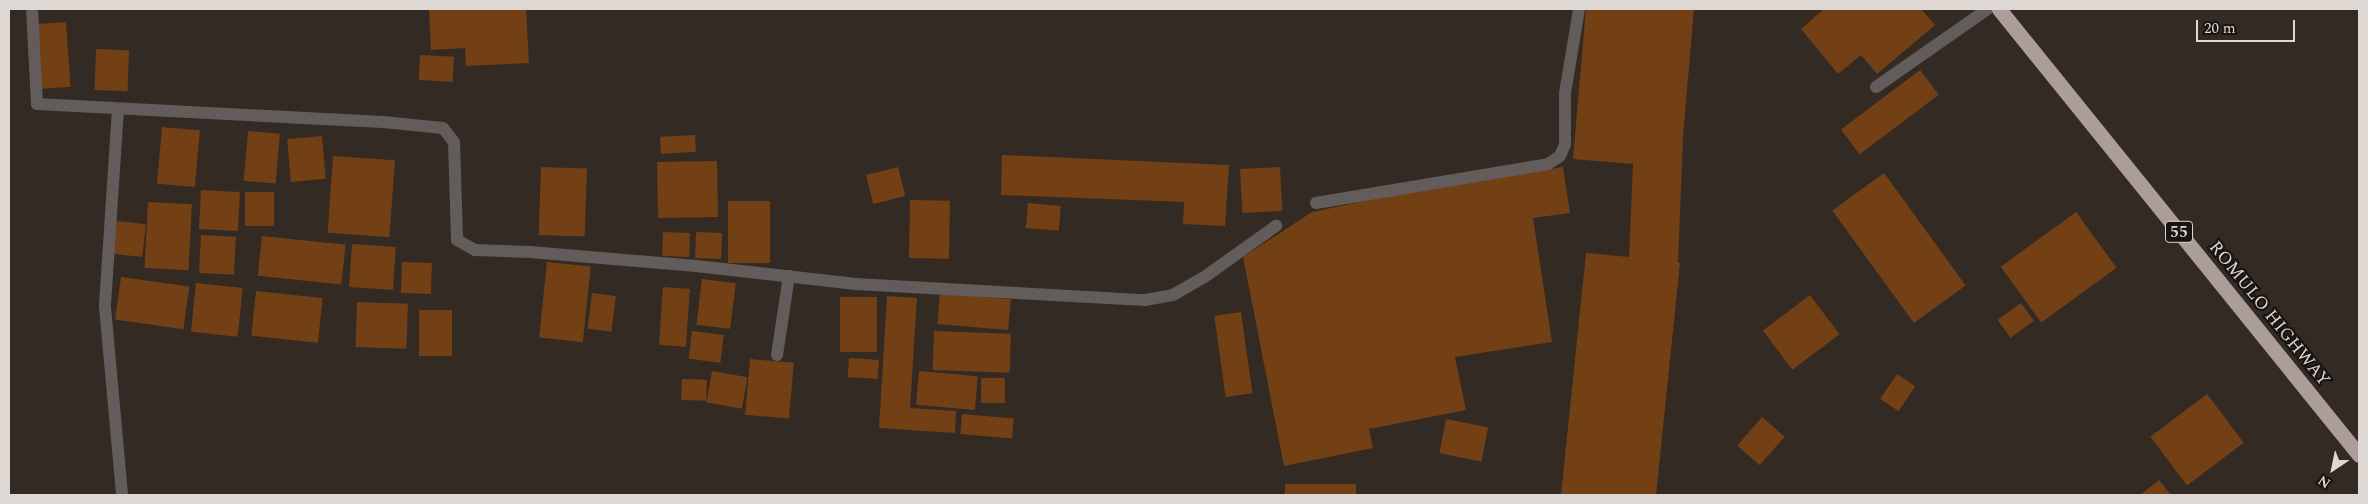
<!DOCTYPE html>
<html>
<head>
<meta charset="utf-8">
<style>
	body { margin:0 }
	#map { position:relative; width:2368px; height:504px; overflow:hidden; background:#332a24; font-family:Spectral,serif }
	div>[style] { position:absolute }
	.building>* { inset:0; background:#733f15; transform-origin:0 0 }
	.lane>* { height:12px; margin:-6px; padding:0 6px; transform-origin:6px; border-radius:6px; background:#625c5b }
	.street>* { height:12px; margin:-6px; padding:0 6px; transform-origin:6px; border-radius:6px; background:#625c5b }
	.highway>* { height:15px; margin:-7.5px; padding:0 7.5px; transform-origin:7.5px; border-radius:7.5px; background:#ab9d9a }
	span { translate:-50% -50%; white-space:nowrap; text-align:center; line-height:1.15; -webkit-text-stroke:4.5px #181411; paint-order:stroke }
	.shield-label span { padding:1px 4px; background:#181411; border:1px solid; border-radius:4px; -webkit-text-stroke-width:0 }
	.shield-label { font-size:16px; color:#ded8d4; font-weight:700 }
	.street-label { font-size:18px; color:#ded8d4 }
	.frame { position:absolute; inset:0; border:10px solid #ded8d4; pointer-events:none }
	.north { position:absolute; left:2308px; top:444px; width:50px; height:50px; -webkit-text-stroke:4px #181411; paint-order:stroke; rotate:214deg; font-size:14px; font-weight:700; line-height:20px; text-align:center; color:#ded8d4 }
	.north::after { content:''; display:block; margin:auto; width:18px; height:22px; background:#ded8d4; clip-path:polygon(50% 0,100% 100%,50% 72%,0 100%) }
	.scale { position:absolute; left:2196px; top:20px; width:99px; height:22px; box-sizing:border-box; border:2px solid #ded8d4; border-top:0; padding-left:6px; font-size:15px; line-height:18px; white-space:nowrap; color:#ded8d4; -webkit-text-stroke:4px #181411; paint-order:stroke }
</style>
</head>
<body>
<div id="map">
	<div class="building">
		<div style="clip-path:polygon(429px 9px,526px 9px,529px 63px,466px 66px,465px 48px,431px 50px)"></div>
		<div style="clip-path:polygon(1586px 9px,1694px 9px,1683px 137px,1678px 263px,1680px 263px,1656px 495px,1561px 495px,1586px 253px,1629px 257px,1633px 164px,1573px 159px)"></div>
		<div style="clip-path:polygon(1824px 9px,1921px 9px,1935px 25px,1877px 74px,1861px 55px,1838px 74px,1801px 29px)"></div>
		<div style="left:66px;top:22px;width:65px;height:31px;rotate:86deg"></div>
		<div style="left:96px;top:49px;width:33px;height:41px;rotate:2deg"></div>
		<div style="left:420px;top:55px;width:34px;height:25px;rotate:3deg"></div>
		<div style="left:1920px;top:70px;width:31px;height:99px;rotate:53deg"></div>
		<div style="left:162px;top:127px;width:38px;height:57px;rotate:5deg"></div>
		<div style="left:248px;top:131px;width:32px;height:50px;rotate:5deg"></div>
		<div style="left:695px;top:135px;width:17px;height:35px;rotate:87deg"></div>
		<div style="left:322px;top:136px;width:43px;height:35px;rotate:85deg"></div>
		<div style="clip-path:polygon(1002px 155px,1229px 165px,1225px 226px,1183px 224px,1184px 202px,1001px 195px)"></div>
		<div style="left:333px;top:156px;width:62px;height:77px;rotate:4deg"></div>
		<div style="left:717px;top:161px;width:56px;height:60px;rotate:89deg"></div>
		<div style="left:541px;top:167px;width:46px;height:68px;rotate:2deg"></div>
		<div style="left:898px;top:167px;width:30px;height:33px;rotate:76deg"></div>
		<div style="left:1280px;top:167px;width:44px;height:40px;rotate:87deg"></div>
		<div style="clip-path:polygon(1563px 167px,1570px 213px,1533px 218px,1552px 342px,1455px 357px,1466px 410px,1369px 429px,1373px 448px,1284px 466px,1243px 257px,1312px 212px,1412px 191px)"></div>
		<div style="left:1884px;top:173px;width:139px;height:64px;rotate:54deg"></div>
		<div style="left:201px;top:190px;width:39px;height:39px;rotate:3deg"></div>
		<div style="left:245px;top:192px;width:29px;height:34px"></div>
		<div style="left:910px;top:200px;width:40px;height:58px;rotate:1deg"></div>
		<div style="left:728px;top:201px;width:42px;height:62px"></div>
		<div style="left:148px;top:202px;width:44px;height:66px;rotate:3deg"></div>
		<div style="left:1028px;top:203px;width:33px;height:25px;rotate:5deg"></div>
		<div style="left:2076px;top:212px;width:69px;height:93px;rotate:54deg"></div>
		<div style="left:116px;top:221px;width:30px;height:33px;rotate:6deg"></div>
		<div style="left:663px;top:232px;width:27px;height:24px;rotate:2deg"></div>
		<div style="left:696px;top:232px;width:26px;height:26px;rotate:2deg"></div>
		<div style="left:201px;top:235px;width:35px;height:38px;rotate:3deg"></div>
		<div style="left:262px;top:236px;width:84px;height:40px;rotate:6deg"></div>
		<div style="left:352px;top:244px;width:44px;height:43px;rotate:4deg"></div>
		<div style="left:402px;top:262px;width:30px;height:31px;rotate:2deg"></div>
		<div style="left:547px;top:262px;width:44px;height:76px;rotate:6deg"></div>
		<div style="left:121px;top:277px;width:69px;height:43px;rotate:8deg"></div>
		<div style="left:702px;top:279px;width:34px;height:46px;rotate:7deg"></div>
		<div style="left:196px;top:283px;width:47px;height:49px;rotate:6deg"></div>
		<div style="left:663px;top:287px;width:27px;height:58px;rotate:4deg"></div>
		<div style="left:256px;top:291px;width:67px;height:45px;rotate:6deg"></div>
		<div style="left:592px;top:293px;width:24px;height:36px;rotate:7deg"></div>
		<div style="left:940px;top:293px;width:71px;height:31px;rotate:5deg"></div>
		<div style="left:1810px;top:295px;width:49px;height:59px;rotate:53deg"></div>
		<div style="clip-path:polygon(887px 296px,917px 298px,910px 408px,956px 411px,955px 433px,879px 428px)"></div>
		<div style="left:840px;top:297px;width:37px;height:55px"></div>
		<div style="left:357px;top:302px;width:51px;height:45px;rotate:2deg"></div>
		<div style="left:2021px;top:303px;width:22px;height:29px;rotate:54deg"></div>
		<div style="left:419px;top:310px;width:33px;height:46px"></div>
		<div style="left:1241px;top:312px;width:82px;height:27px;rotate:82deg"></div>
		<div style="left:692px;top:331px;width:32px;height:28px;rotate:7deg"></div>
		<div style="left:934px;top:331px;width:77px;height:39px;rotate:2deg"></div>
		<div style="left:849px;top:358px;width:30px;height:19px;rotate:4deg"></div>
		<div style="left:750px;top:359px;width:44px;height:56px;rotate:5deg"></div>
		<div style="left:712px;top:371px;width:36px;height:32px;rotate:10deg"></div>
		<div style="left:919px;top:371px;width:59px;height:34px;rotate:5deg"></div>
		<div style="left:1897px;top:374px;width:22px;height:30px;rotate:34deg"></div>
		<div style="left:1005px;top:378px;width:25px;height:24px;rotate:90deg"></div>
		<div style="left:682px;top:379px;width:25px;height:21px;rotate:2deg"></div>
		<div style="left:2207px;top:394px;width:61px;height:71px;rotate:53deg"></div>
		<div style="left:962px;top:414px;width:52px;height:20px;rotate:5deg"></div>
		<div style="left:1762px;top:417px;width:30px;height:38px;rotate:41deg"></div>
		<div style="left:1446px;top:419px;width:43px;height:35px;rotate:11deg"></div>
		<div style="clip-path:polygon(2159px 480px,2171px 495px,2140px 495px)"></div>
		<div style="left:1356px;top:484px;width:11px;height:71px;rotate:90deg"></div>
	</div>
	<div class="lane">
		<div style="left:1876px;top:87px;width:136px;rotate:-34.9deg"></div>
		<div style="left:1316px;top:203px;width:235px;rotate:-9.5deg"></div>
		<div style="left:1548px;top:164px;width:14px;rotate:-34deg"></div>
		<div style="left:1560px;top:156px;width:13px;rotate:-67deg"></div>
		<div style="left:1565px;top:144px;width:51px;rotate:-90deg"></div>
		<div style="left:1565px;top:93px;width:85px;rotate:-80.5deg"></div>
		<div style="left:777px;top:355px;width:80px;rotate:-81.4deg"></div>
	</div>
	<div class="street">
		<div style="left:32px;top:9px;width:95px;rotate:87deg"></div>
		<div style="left:37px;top:104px;width:346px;rotate:3deg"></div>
		<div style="left:383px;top:122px;width:60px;rotate:5.7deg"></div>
		<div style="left:443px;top:128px;width:18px;rotate:52deg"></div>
		<div style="left:454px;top:142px;width:98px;rotate:88.2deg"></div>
		<div style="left:457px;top:240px;width:21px;rotate:29deg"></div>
		<div style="left:475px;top:250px;width:55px;rotate:2.1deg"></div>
		<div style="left:530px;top:252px;width:167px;rotate:4.8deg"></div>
		<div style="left:696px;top:266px;width:161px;rotate:6.4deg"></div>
		<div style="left:856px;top:284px;width:289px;rotate:3.2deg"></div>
		<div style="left:1145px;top:300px;width:28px;rotate:-10deg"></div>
		<div style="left:1173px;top:295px;width:34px;rotate:-30deg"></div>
		<div style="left:1203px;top:278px;width:90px;rotate:-35.5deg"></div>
		<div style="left:118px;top:109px;width:198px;rotate:93.8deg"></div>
		<div style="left:105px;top:307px;width:189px;rotate:84.8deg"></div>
	</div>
	<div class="highway">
		<div style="left:1999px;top:9px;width:573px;rotate:51.09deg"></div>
	</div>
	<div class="shield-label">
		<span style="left:2179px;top:232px">55</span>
	</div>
	<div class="street-label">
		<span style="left:2269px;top:314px;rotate:51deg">ROMULO HIGHWAY</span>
	</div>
	<div class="frame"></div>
	<div class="north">N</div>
	<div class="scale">20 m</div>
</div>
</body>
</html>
